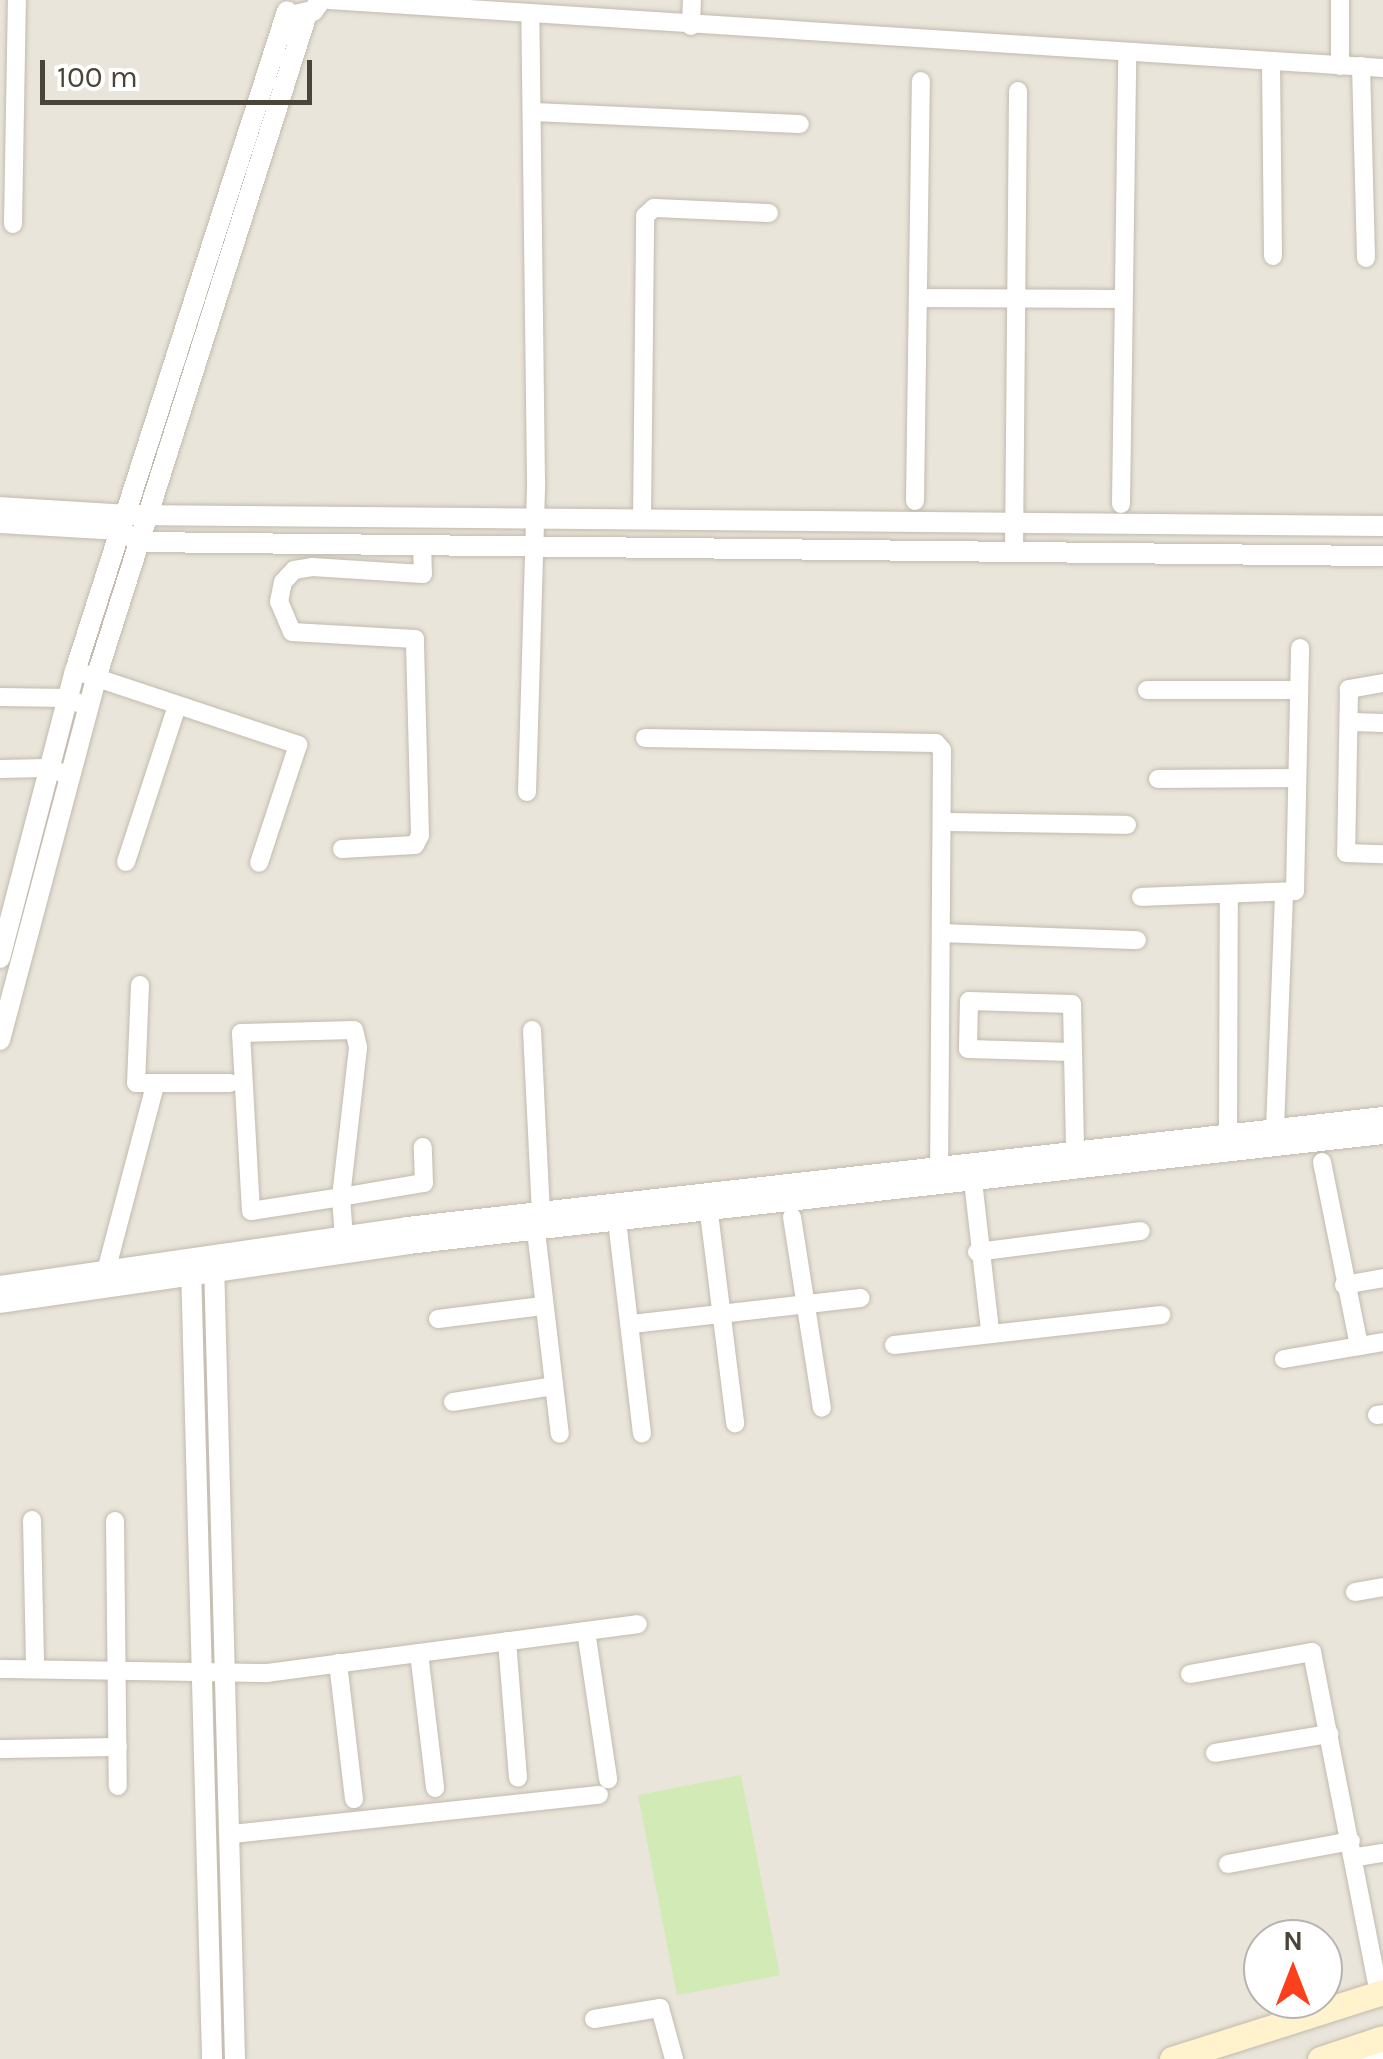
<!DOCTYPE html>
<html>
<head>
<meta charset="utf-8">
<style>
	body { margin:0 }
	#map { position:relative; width:1383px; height:2059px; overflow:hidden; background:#f6f3ec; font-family:Karla,sans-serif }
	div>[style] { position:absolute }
	.residential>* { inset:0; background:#eae5da }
	.green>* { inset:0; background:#d2eab5; transform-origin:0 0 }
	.roads { filter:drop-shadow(0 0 2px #c2bbae) drop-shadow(0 0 2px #c2bbae) }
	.minor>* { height:18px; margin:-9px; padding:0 9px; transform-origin:9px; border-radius:9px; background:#fff }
	.tertiary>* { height:20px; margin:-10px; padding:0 10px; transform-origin:10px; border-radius:10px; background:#fff }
	.secondary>* { height:25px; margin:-12.5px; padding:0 12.5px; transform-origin:12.5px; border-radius:12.5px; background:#fff3cd }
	span { translate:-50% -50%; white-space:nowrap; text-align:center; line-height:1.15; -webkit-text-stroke:8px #fff; paint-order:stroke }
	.north { position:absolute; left:1243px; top:1919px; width:100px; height:100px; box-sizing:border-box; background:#fff; border:2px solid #b7b4b0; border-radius:50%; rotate:0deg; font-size:28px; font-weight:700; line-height:40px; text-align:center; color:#4b4439 }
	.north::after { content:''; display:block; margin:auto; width:35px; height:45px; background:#fc3f1d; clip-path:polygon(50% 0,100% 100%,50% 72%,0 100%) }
	.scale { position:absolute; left:40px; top:60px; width:272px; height:45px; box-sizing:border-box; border:5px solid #4b4439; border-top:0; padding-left:12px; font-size:30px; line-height:35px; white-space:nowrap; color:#4b4439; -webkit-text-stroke:8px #fff; paint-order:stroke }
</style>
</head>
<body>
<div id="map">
	<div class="residential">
		<div style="clip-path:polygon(evenodd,0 0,1383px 0,1383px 2059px,0 2059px,0 0,1263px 1939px,1323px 1939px,1323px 1999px,1263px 1999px,1263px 1939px)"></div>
	</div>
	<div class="green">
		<div style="left:741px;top:1775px;width:204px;height:105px;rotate:79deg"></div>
	</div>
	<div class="roads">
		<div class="minor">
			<div style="left:329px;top:0;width:1056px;rotate:3.69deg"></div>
			<div style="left:1340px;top:0;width:66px;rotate:90deg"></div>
			<div style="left:691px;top:26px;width:26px;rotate:-88deg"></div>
			<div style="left:1271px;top:64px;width:192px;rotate:89.4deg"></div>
			<div style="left:1361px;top:66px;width:192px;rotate:88.5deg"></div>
			<div style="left:532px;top:112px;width:268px;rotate:2.6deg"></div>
			<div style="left:13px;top:224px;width:224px;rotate:-89deg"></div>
			<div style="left:918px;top:298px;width:205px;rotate:0.3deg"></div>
			<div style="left:915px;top:501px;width:420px;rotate:-89.2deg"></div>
			<div style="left:1121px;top:504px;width:449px;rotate:-89.2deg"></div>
			<div style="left:642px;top:519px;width:303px;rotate:-89.4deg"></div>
			<div style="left:645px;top:216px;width:12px;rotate:-42deg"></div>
			<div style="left:654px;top:208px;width:115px;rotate:2.5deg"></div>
			<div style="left:1014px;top:552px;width:461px;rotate:-89.5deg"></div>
			<div style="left:85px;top:674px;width:225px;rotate:18.4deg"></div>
			<div style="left:298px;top:745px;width:124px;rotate:108.3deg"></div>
			<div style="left:1383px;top:683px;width:35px;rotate:170deg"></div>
			<div style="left:1349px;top:689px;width:164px;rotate:91deg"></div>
			<div style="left:1346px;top:853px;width:37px;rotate:2deg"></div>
			<div style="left:1147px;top:690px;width:149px"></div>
			<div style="left:0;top:697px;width:67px;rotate:0.9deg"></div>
			<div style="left:67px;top:698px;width:23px;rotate:23deg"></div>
			<div style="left:1353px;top:722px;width:30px;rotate:2deg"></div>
			<div style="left:645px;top:738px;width:291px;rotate:1deg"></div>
			<div style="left:936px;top:743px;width:9px;rotate:49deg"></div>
			<div style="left:942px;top:750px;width:417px;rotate:90.4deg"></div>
			<div style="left:0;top:769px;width:47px;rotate:-1.2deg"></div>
			<div style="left:47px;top:768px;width:25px;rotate:18deg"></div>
			<div style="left:1158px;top:779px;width:136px;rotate:-0.4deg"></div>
			<div style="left:527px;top:792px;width:311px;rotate:-88.3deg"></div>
			<div style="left:536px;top:481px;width:468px;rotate:-90.7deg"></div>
			<div style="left:942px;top:822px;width:185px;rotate:0.9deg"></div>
			<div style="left:342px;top:849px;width:73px;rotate:-3.1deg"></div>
			<div style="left:415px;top:845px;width:11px;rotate:-63deg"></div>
			<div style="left:420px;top:835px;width:196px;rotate:-91.5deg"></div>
			<div style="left:415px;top:639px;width:123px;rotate:-176.7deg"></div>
			<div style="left:292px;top:632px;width:33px;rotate:-113deg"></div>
			<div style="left:279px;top:602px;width:20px;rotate:-79deg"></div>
			<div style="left:283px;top:582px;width:16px;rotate:-47deg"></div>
			<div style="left:294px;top:570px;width:18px;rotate:-9deg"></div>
			<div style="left:312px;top:567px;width:111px;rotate:3.6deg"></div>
			<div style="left:423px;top:574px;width:29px;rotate:-92deg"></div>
			<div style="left:126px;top:862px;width:164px;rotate:-71.9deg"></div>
			<div style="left:1141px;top:897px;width:154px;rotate:-2.2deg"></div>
			<div style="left:1295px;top:891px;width:243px;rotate:-88.8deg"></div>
			<div style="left:942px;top:933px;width:195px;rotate:2.1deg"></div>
			<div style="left:140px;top:985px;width:98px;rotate:92.3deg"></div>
			<div style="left:136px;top:1083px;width:94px"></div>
			<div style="left:532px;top:1030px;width:185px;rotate:87.2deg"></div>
			<div style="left:1072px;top:1052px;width:104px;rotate:-178.3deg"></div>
			<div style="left:968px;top:1049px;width:48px;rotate:-88.8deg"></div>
			<div style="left:969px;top:1001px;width:103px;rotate:1.7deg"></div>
			<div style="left:1072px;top:1004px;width:146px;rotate:88.8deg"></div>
			<div style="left:1275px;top:1129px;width:237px;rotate:-87.8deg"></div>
			<div style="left:1228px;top:1134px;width:240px;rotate:-89.8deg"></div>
			<div style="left:1322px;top:1162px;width:188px;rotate:78.6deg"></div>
			<div style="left:973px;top:1181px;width:151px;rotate:83.5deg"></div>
			<div style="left:709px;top:1213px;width:212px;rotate:82.9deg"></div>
			<div style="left:792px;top:1217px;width:193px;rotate:81.1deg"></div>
			<div style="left:617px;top:1221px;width:214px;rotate:83.3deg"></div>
			<div style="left:536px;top:1231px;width:204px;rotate:83.3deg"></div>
			<div style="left:344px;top:1238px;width:41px;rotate:-94.2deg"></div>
			<div style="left:341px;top:1197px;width:151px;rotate:-83.5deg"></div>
			<div style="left:358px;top:1047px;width:17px;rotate:-103deg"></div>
			<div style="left:354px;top:1030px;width:113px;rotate:178.5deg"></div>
			<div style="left:241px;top:1033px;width:178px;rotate:86.8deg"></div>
			<div style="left:251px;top:1211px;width:91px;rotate:-8.8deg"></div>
			<div style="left:341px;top:1197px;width:84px;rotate:-9.6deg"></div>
			<div style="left:424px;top:1183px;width:36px;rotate:-92deg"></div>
			<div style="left:977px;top:1252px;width:165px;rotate:-7.3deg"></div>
			<div style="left:106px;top:1271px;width:191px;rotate:-75.2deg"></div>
			<div style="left:1344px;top:1285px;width:40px;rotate:-10deg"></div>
			<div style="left:438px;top:1319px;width:105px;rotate:-7.1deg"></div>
			<div style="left:632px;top:1324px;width:230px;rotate:-6.5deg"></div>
			<div style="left:894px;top:1345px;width:269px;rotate:-6.4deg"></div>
			<div style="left:1284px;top:1359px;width:100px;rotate:-9.7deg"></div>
			<div style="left:453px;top:1402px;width:102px;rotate:-9deg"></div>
			<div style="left:1377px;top:1415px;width:6px;rotate:-9deg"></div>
			<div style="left:32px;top:1520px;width:147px;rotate:88.8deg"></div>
			<div style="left:115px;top:1521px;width:265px;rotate:89.4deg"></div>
			<div style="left:1355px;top:1592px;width:28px;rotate:-10deg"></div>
			<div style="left:586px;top:1631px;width:150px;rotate:81.5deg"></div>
			<div style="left:507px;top:1641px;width:137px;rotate:85.4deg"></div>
			<div style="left:419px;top:1653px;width:136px;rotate:83.2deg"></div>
			<div style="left:338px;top:1663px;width:137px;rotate:83.3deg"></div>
			<div style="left:0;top:1669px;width:267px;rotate:0.9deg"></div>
			<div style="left:267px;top:1673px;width:374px;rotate:-7.5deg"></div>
			<div style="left:1190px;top:1674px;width:124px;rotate:-10.2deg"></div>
			<div style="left:1312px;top:1652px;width:348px;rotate:78.9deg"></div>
			<div style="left:0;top:1749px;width:118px;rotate:-1deg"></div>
			<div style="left:1215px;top:1753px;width:116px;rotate:-9.5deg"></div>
			<div style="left:232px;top:1834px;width:369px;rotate:-6.1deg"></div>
			<div style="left:1357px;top:1857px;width:26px;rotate:-9deg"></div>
			<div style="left:1228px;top:1864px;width:125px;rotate:-10.6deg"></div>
			<div style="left:594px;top:2019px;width:67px;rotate:-9.5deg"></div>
			<div style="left:660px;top:2008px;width:53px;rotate:74.6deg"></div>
		</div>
		<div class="tertiary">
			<div style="left:295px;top:15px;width:18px;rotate:-13deg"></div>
			<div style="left:313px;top:11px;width:14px;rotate:-54deg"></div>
			<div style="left:0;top:507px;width:127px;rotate:3.6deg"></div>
			<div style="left:127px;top:515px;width:1256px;rotate:0.5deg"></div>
			<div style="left:0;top:523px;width:120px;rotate:3.3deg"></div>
			<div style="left:120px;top:530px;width:23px;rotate:31deg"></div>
			<div style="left:140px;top:542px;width:1243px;rotate:0.65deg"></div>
			<div style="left:0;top:958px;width:297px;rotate:-75.4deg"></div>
			<div style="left:75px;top:671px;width:693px;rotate:-72.19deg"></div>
			<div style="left:0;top:1040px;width:375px;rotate:-75.1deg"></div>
			<div style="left:96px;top:678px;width:697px;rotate:-72.37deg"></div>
			<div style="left:214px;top:1262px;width:797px;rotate:88.49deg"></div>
			<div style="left:191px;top:1266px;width:793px;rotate:88.48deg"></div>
			<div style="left:0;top:1286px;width:411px;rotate:-8.2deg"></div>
			<div style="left:407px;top:1227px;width:982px;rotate:-6.43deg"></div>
			<div style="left:0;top:1303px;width:412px;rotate:-8.2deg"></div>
			<div style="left:408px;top:1244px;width:981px;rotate:-6.44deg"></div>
			<div style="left:1360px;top:2059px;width:24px;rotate:-19deg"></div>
		</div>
		<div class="secondary">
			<div style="left:1172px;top:2059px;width:221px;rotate:-17.6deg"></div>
			<div style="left:1320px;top:2059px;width:66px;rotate:-18.4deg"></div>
		</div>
	</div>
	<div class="north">N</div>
	<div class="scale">100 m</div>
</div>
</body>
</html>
